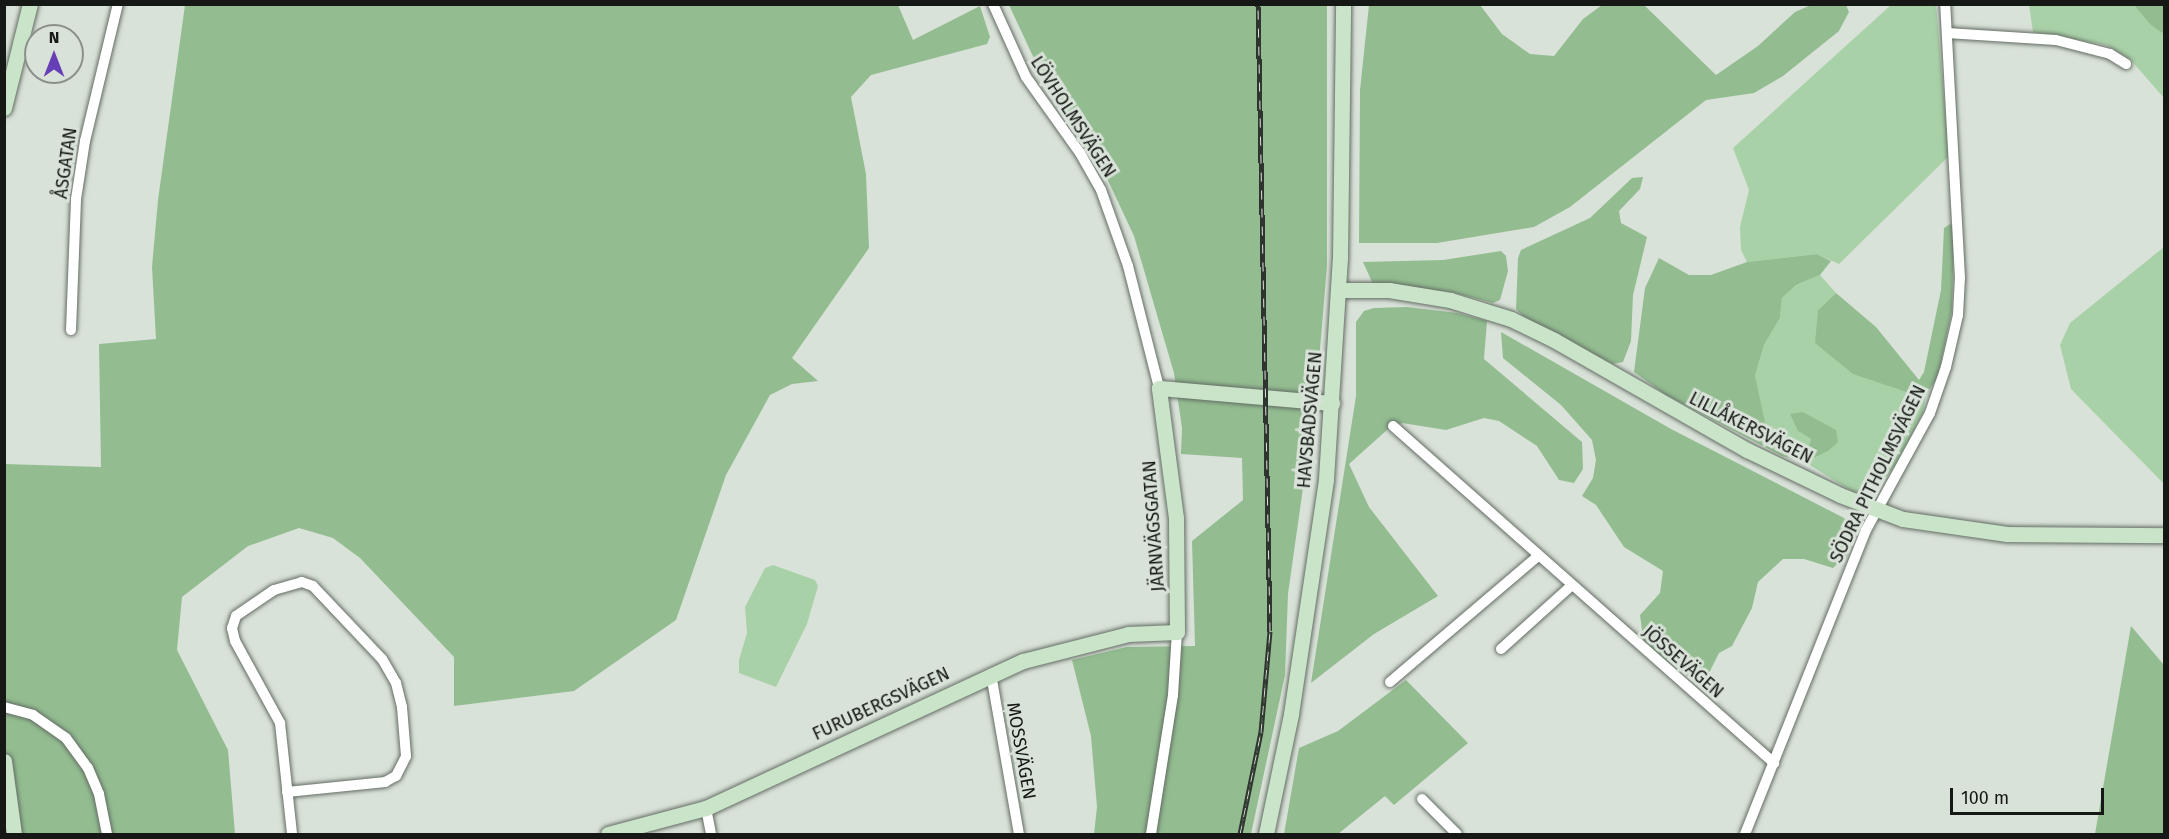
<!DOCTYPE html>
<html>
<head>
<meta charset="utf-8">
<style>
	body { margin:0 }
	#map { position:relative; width:2169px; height:839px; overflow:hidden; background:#d9e2d8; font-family:"Fira Sans",sans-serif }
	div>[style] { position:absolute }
	.green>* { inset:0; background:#a9d1a8 }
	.forest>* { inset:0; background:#93bd91 }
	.roads { filter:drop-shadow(0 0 2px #646d64) drop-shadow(0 0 2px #646d64) }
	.street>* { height:10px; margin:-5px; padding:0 5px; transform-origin:5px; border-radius:5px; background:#fff }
	.secondary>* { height:15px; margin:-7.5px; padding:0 7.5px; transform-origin:7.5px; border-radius:7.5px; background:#cae4ca }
	.rail>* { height:5px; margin-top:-2.5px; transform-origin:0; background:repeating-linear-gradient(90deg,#d9e2d8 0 9px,#303430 0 18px); box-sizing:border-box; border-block:2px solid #303430 }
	span { translate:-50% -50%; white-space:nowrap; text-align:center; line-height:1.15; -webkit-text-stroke:6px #d9e2d8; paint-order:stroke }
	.street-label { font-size:18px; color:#151815 }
	.frame { position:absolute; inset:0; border:6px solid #151815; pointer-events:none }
	.north { position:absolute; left:24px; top:24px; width:60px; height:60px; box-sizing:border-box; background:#d9e2d8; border:2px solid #8b918a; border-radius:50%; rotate:0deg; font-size:16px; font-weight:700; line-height:24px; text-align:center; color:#151815 }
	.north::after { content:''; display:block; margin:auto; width:21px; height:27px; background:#663eb6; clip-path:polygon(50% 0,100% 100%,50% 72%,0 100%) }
	.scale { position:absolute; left:1950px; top:788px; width:154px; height:27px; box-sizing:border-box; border:3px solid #151815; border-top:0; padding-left:8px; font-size:18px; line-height:21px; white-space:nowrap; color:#151815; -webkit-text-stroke:4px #d9e2d8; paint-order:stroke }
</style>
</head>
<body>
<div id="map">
	<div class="green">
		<div style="clip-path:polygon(1891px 5px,1936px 5px,1949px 156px,1839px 264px,1817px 254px,1747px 262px,1741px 250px,1740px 227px,1749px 190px,1733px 148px)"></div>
		<div style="clip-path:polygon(2029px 5px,2134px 5px,2164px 34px,2164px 98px,2130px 59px,2106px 45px,2033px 32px)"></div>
		<div style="clip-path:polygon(2164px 247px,2164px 484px,2071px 389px,2060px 345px,2070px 323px)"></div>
		<div style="clip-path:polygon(1820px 275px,1836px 293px,1818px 310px,1894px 386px,1915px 395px,1926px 395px,1923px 412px,1896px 465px,1873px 493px,1853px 492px,1805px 462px,1837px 442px,1798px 431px,1811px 439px,1808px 448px,1799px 450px,1766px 426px,1760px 408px,1755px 376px,1764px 345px,1780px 318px,1782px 298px,1796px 285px)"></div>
		<div style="clip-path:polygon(773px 565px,815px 580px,818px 586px,807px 624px,776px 687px,739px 673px,739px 660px,747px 633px,745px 607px,765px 568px)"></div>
	</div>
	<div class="forest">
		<div style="clip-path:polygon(185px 5px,898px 5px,913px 40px,980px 6px,990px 37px,987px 44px,871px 75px,851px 97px,866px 174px,869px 248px,792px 358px,818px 381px,792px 384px,770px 395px,726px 475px,676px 620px,574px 691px,454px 706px,454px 657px,360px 558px,333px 538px,299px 528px,248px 546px,182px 597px,177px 650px,228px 750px,235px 834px,5px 834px,5px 464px,101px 467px,99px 344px,156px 339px,152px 267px,158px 200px)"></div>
		<div style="clip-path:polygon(1009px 5px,1327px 5px,1327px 266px,1316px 396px,1288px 594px,1285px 675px,1251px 834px,1094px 834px,1097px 807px,1091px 736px,1072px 660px,1127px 647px,1195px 646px,1192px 541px,1243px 500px,1242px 458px,1181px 454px,1182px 428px,1174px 373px,1134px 236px,1097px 157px,1045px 82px)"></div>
		<div style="clip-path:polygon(1369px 5px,1480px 5px,1502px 34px,1530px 54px,1554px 56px,1583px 19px,1602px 5px,1644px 5px,1716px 75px,1758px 46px,1795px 12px,1811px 5px,1846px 5px,1849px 12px,1839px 31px,1783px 76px,1754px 93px,1706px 100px,1570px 207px,1534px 227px,1437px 243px,1359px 243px,1360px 90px)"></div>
		<div style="clip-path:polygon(2134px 5px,2164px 5px,2164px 34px,2151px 25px)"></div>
		<div style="clip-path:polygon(1643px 177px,1640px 189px,1619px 211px,1621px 223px,1647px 237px,1633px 295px,1631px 341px,1623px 362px,1613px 364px,1526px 319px,1516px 309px,1518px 258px,1521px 250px,1590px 218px,1632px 178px)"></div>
		<div style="clip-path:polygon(1950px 224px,1954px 228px,1952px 310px,1938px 376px,1926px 395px,1915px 395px,1853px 374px,1815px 343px,1818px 310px,1836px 293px,1876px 327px,1919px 380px,1924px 372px,1941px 290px,1944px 228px)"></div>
		<div style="clip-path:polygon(1501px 251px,1506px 256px,1508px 271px,1500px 300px,1493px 303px,1451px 292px,1373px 284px,1363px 262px,1443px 260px)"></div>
		<div style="clip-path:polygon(1817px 254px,1831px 261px,1820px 275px,1796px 285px,1782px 298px,1780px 318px,1764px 345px,1755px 376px,1766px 427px,1799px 450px,1808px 448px,1811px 439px,1798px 431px,1790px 414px,1803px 412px,1836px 430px,1838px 442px,1828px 451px,1805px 462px,1782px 456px,1666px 395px,1634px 372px,1645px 288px,1659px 258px,1689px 275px,1711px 275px,1747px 262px)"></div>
		<div style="clip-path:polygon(1407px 307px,1457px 313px,1487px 321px,1484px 359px,1582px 442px,1583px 469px,1574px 483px,1559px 480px,1537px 446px,1499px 421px,1484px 418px,1446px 430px,1402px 423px,1387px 430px,1349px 464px,1369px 507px,1438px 596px,1374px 634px,1311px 683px,1356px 396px,1356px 322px,1364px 311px,1374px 308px)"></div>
		<div style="clip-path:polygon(1501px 332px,1671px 429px,1844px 518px,1853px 526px,1847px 555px,1833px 568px,1804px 559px,1783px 559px,1758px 582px,1752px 608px,1732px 646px,1719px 653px,1704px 683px,1691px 678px,1644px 645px,1640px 615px,1660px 593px,1663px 571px,1624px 547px,1596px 505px,1582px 496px,1593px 478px,1596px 460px,1592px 440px,1561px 405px,1503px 358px)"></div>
		<div style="clip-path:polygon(2131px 626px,2164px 665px,2164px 834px,2095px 834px)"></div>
		<div style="clip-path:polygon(1406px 680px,1468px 743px,1394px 805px,1385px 796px,1338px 834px,1284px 834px,1299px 748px,1338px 731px)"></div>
	</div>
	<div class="roads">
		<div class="street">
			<div style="left:993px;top:4px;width:80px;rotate:65.7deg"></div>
			<div style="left:1026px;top:77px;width:93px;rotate:54.6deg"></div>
			<div style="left:1080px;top:153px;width:43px;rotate:60.4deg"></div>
			<div style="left:1101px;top:190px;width:81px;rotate:70.4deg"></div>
			<div style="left:1128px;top:266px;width:126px;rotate:75.7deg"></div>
			<div style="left:1947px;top:33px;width:109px;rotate:3.7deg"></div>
			<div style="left:2056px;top:40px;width:56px;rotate:14.5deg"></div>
			<div style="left:2110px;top:54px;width:19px;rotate:32deg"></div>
			<div style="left:71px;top:330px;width:131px;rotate:-87.8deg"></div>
			<div style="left:76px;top:199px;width:59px;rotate:-81.2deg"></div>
			<div style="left:85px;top:141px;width:141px;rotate:-76.5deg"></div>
			<div style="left:1393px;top:426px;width:509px;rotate:41.49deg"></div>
			<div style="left:1501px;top:649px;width:94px;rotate:-42deg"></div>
			<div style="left:991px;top:674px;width:162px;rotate:80.1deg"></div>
			<div style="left:1390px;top:682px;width:194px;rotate:-40.4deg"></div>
			<div style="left:4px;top:707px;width:30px;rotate:15deg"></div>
			<div style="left:33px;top:715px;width:40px;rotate:34.9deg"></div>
			<div style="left:66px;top:738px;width:37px;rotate:54deg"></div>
			<div style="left:88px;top:768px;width:28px;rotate:67deg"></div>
			<div style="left:99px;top:794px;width:41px;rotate:78.7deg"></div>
			<div style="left:287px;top:792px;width:99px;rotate:-5.8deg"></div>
			<div style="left:385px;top:782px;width:13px;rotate:-29deg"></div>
			<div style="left:396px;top:776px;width:22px;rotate:-63deg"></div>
			<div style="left:406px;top:756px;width:49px;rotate:-94.7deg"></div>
			<div style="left:402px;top:707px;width:25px;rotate:-104deg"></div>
			<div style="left:396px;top:683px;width:28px;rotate:-120deg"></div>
			<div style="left:382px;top:659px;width:100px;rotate:-133.4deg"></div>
			<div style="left:313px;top:586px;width:12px;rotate:-160deg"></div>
			<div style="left:302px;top:582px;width:29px;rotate:164deg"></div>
			<div style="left:274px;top:590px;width:46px;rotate:145.6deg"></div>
			<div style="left:236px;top:616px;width:13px;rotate:108deg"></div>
			<div style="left:232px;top:628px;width:13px;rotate:77deg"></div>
			<div style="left:235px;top:641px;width:94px;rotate:61.2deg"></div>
			<div style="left:280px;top:723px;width:112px;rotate:83.8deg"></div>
			<div style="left:1422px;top:799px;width:49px;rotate:45deg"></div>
			<div style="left:706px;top:808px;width:26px;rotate:79deg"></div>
			<div style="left:1151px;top:834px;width:141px;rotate:-81deg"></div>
			<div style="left:1173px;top:695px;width:63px;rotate:-86.4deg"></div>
			<div style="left:1745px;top:834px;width:327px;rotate:-68.3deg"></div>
			<div style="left:1866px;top:530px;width:133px;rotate:-61.3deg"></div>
			<div style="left:1930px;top:413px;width:49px;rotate:-70.8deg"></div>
			<div style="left:1946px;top:367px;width:53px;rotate:-77deg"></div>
			<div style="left:1958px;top:315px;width:37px;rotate:-87deg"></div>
			<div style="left:1960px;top:278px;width:274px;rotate:-93.1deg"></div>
		</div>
		<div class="secondary">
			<div style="left:4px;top:108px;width:107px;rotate:-76deg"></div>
			<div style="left:1339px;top:290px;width:50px"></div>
			<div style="left:1389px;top:290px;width:62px;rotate:9.3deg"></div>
			<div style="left:1450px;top:300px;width:64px;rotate:17.3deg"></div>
			<div style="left:1511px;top:319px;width:48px;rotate:26deg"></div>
			<div style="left:1554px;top:340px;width:222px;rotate:29.7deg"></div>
			<div style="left:1747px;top:450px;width:103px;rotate:25.8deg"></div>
			<div style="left:1840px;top:495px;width:67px;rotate:20.9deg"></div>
			<div style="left:1903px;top:519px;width:105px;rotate:8.2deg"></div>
			<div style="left:2007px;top:534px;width:157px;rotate:0.4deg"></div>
			<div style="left:4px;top:761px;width:74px;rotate:82.2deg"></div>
			<div style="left:608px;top:834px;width:101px;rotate:-14.9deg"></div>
			<div style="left:706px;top:808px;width:349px;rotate:-24.9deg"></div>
			<div style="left:1023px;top:661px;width:108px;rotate:-14.4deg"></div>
			<div style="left:1128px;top:634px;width:49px;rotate:-2.3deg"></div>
			<div style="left:1177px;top:632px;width:114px;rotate:-90.5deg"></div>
			<div style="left:1176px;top:518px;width:131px;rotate:-97.5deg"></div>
			<div style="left:1159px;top:388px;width:174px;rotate:5deg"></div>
			<div style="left:1266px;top:834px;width:123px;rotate:-78.2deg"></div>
			<div style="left:1291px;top:714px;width:238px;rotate:-81.5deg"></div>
			<div style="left:1326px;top:479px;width:220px;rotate:-86.4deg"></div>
			<div style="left:1340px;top:259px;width:255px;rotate:-89.3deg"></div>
		</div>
	</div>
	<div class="rail">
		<div style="left:1240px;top:834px;width:104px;rotate:-78.4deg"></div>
		<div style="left:1261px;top:732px;width:101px;rotate:-84.9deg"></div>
		<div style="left:1270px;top:631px;width:627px;rotate:-91.1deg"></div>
	</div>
	<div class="street-label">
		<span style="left:1073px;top:117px;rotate:57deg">LÖVHOLMSVÄGEN</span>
		<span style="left:66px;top:163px;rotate:-82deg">ÅSGATAN</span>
		<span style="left:1310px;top:420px;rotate:-85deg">HAVSBADSVÄGEN</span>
		<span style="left:1751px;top:428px;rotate:27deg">LILLÅKERSVÄGEN</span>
		<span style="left:1878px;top:474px;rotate:-64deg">SÖDRA PITHOLMSVÄGEN</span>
		<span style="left:1154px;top:526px;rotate:-94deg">JÄRNVÄGSGATAN</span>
		<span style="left:1683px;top:662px;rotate:41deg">JÖSSEVÄGEN</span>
		<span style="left:881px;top:704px;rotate:-25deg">FURUBERGSVÄGEN</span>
		<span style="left:1021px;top:751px;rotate:80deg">MOSSVÄGEN</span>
	</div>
	<div class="frame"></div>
	<div class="north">N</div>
	<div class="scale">100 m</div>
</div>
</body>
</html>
